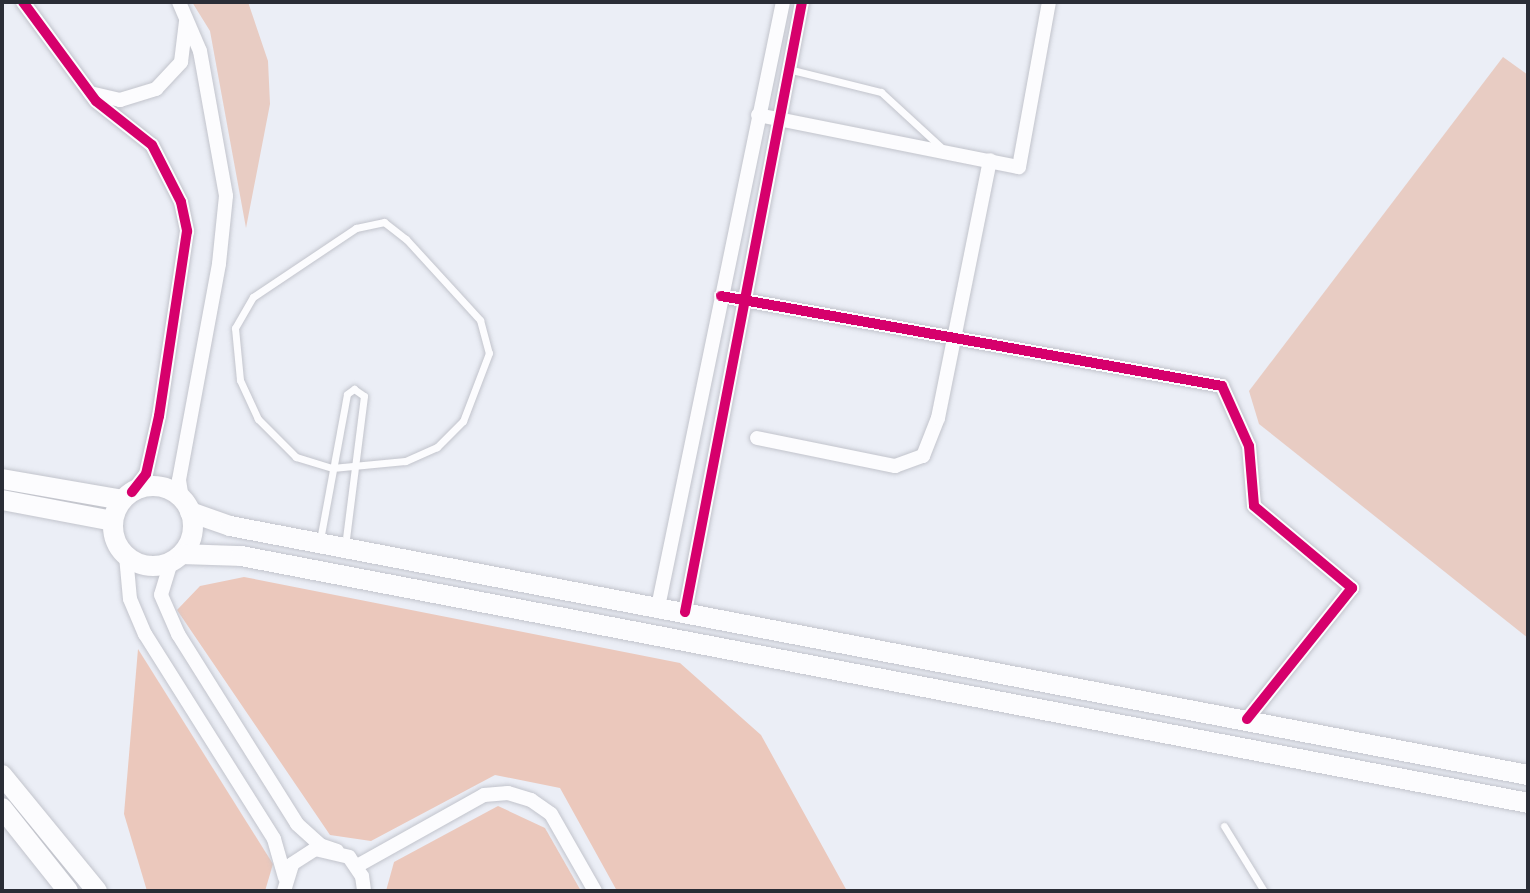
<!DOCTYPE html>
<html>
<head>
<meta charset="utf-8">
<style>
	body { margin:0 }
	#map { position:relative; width:1530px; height:893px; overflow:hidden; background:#ebeef6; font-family:Barlow,sans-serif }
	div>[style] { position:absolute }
	.green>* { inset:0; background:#e8ccc3 }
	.forest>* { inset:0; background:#ebc8bc }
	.roads { filter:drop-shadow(0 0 2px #c2c4cc) drop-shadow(0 0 2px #c2c4cc) }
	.service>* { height:7px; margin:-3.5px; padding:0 3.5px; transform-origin:3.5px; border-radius:3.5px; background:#fcfcfe }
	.minor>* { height:14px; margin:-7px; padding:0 7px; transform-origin:7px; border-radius:7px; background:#fcfcfe }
	.secondary>* { height:20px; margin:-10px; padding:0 10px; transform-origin:10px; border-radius:10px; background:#fcfcfe }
	.secondary>.ring { margin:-10px; padding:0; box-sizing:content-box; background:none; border:20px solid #fcfcfe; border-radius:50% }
	.cycleway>* { height:10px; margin:-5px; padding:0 5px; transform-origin:5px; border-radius:5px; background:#d6006c }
	span { translate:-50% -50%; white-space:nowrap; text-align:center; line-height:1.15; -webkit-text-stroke:6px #f8f9ff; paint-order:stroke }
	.frame { position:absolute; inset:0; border:4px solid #2a2d36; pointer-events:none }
</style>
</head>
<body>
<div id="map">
	<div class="green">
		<div style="clip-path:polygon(192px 2px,248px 2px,268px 61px,270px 104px,246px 228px,210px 31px)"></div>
		<div style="clip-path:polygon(1503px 57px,1528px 75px,1528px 638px,1259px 424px,1249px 391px)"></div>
	</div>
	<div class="forest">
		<div style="clip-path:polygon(244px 577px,680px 663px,761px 735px,847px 891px,617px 891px,560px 788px,495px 775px,371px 841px,330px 835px,177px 610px,200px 586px)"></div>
		<div style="clip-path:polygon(138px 649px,273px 864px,265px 891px,147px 891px,124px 814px)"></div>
		<div style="clip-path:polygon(498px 806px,545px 828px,581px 891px,386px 891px,394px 862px)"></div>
	</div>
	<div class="roads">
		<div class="service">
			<div style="left:788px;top:69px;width:96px;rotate:13.9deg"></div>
			<div style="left:881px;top:92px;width:84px;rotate:42.6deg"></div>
			<div style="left:384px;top:222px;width:28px;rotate:38deg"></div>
			<div style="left:406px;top:239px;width:110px;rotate:47.6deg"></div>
			<div style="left:480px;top:320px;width:34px;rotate:75deg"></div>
			<div style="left:489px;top:353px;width:73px;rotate:110.9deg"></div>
			<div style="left:463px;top:421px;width:37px;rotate:135deg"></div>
			<div style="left:437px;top:447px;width:35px;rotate:156deg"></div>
			<div style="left:405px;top:461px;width:73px;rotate:174.5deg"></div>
			<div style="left:332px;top:468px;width:38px;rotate:-163deg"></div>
			<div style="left:296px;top:457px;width:54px;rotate:-135deg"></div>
			<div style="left:258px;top:419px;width:43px;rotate:-114.8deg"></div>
			<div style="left:240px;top:380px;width:52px;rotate:-95.5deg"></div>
			<div style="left:235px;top:328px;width:36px;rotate:-60deg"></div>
			<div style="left:253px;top:297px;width:124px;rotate:-33.8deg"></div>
			<div style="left:356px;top:228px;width:29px;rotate:-12deg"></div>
			<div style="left:320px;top:540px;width:148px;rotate:-79.5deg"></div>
			<div style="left:347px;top:394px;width:9px;rotate:-36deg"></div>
			<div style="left:354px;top:389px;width:12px;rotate:35deg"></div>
			<div style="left:364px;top:396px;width:151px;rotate:97.2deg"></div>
			<div style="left:1224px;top:826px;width:76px;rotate:58.4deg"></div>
		</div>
		<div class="minor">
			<div style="left:23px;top:2px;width:123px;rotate:53.6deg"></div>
			<div style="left:96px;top:101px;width:71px;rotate:38.2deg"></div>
			<div style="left:152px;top:145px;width:64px;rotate:63deg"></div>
			<div style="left:181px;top:202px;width:30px;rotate:78deg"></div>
			<div style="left:187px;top:231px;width:187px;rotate:98.6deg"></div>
			<div style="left:159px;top:416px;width:59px;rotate:102.6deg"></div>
			<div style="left:146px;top:474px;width:23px;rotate:128deg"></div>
			<div style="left:179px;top:2px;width:53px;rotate:66.8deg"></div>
			<div style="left:200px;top:51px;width:147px;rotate:79.8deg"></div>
			<div style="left:226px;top:196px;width:68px;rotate:95.9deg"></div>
			<div style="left:219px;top:264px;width:220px;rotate:100.5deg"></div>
			<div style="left:179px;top:480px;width:19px;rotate:81deg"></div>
			<div style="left:90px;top:93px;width:31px;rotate:13deg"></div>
			<div style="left:120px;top:100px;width:38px;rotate:-17deg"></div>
			<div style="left:156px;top:89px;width:37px;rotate:-47deg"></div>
			<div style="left:181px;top:62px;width:41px;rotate:-83deg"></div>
			<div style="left:758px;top:115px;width:266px;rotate:11.3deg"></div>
			<div style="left:1019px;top:167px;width:168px;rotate:-79.7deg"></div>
			<div style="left:721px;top:296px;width:509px;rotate:10.18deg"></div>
			<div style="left:1222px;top:386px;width:66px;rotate:65.8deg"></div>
			<div style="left:1249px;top:446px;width:60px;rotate:85.2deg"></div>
			<div style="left:1254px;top:506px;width:128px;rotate:39.9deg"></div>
			<div style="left:1352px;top:588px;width:168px;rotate:128.7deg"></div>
			<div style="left:757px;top:438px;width:141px;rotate:11.5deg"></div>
			<div style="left:895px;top:466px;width:30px;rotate:-20deg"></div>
			<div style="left:923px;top:456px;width:41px;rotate:-68.5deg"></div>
			<div style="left:938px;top:418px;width:263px;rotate:-78.6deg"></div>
			<div style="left:126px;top:556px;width:43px;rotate:84.7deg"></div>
			<div style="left:130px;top:599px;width:38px;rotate:67deg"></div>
			<div style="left:145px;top:634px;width:242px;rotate:57.8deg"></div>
			<div style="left:274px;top:839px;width:40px;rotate:74deg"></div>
			<div style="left:171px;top:562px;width:34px;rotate:107deg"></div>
			<div style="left:161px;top:595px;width:43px;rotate:66.4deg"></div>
			<div style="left:178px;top:634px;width:224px;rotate:57.9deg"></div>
			<div style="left:297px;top:824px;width:31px;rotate:42deg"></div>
			<div style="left:320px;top:845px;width:18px;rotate:19deg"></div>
			<div style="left:658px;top:607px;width:618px;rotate:-78.33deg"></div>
			<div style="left:685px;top:612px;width:621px;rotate:-79.14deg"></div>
			<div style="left:357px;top:866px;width:145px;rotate:-29.2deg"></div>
			<div style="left:484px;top:795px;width:24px;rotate:-5deg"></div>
			<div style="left:508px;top:793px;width:24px;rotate:17deg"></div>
			<div style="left:531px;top:800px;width:24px;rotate:35deg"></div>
			<div style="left:551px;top:814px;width:89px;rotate:60.3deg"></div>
			<div style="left:284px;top:891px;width:28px;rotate:-73deg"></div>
			<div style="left:292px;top:864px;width:27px;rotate:-33deg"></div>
			<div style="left:315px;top:849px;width:35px;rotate:13deg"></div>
			<div style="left:349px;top:857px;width:23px;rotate:56deg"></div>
			<div style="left:362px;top:876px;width:15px;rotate:82deg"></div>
		</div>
		<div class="secondary">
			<div style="left:2px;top:479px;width:122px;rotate:9.9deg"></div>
			<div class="ring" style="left:113px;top:486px;width:60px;height:60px"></div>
			<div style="left:2px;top:500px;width:113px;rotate:10.7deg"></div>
			<div style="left:190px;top:512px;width:42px;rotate:19.3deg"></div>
			<div style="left:230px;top:526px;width:1322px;rotate:10.86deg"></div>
			<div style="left:183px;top:554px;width:58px;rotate:2deg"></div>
			<div style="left:241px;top:556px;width:1310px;rotate:10.86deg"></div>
			<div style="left:2px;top:775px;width:150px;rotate:50.7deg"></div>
			<div style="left:2px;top:808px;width:106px;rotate:51.5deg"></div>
		</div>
	</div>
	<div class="cycleway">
		<div style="left:23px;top:2px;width:123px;rotate:53.6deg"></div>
		<div style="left:96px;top:101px;width:71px;rotate:38.2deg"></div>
		<div style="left:152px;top:145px;width:64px;rotate:63deg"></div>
		<div style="left:181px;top:202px;width:30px;rotate:78deg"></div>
		<div style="left:187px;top:231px;width:187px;rotate:98.6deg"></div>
		<div style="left:159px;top:416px;width:59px;rotate:102.6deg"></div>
		<div style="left:146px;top:474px;width:23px;rotate:128deg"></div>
		<div style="left:721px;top:296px;width:509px;rotate:10.18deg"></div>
		<div style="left:1222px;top:386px;width:66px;rotate:65.8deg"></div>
		<div style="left:1249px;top:446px;width:60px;rotate:85.2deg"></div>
		<div style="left:1254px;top:506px;width:128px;rotate:39.9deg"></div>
		<div style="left:1352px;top:588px;width:168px;rotate:128.7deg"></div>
		<div style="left:685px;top:612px;width:621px;rotate:-79.14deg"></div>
	</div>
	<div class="frame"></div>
</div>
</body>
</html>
